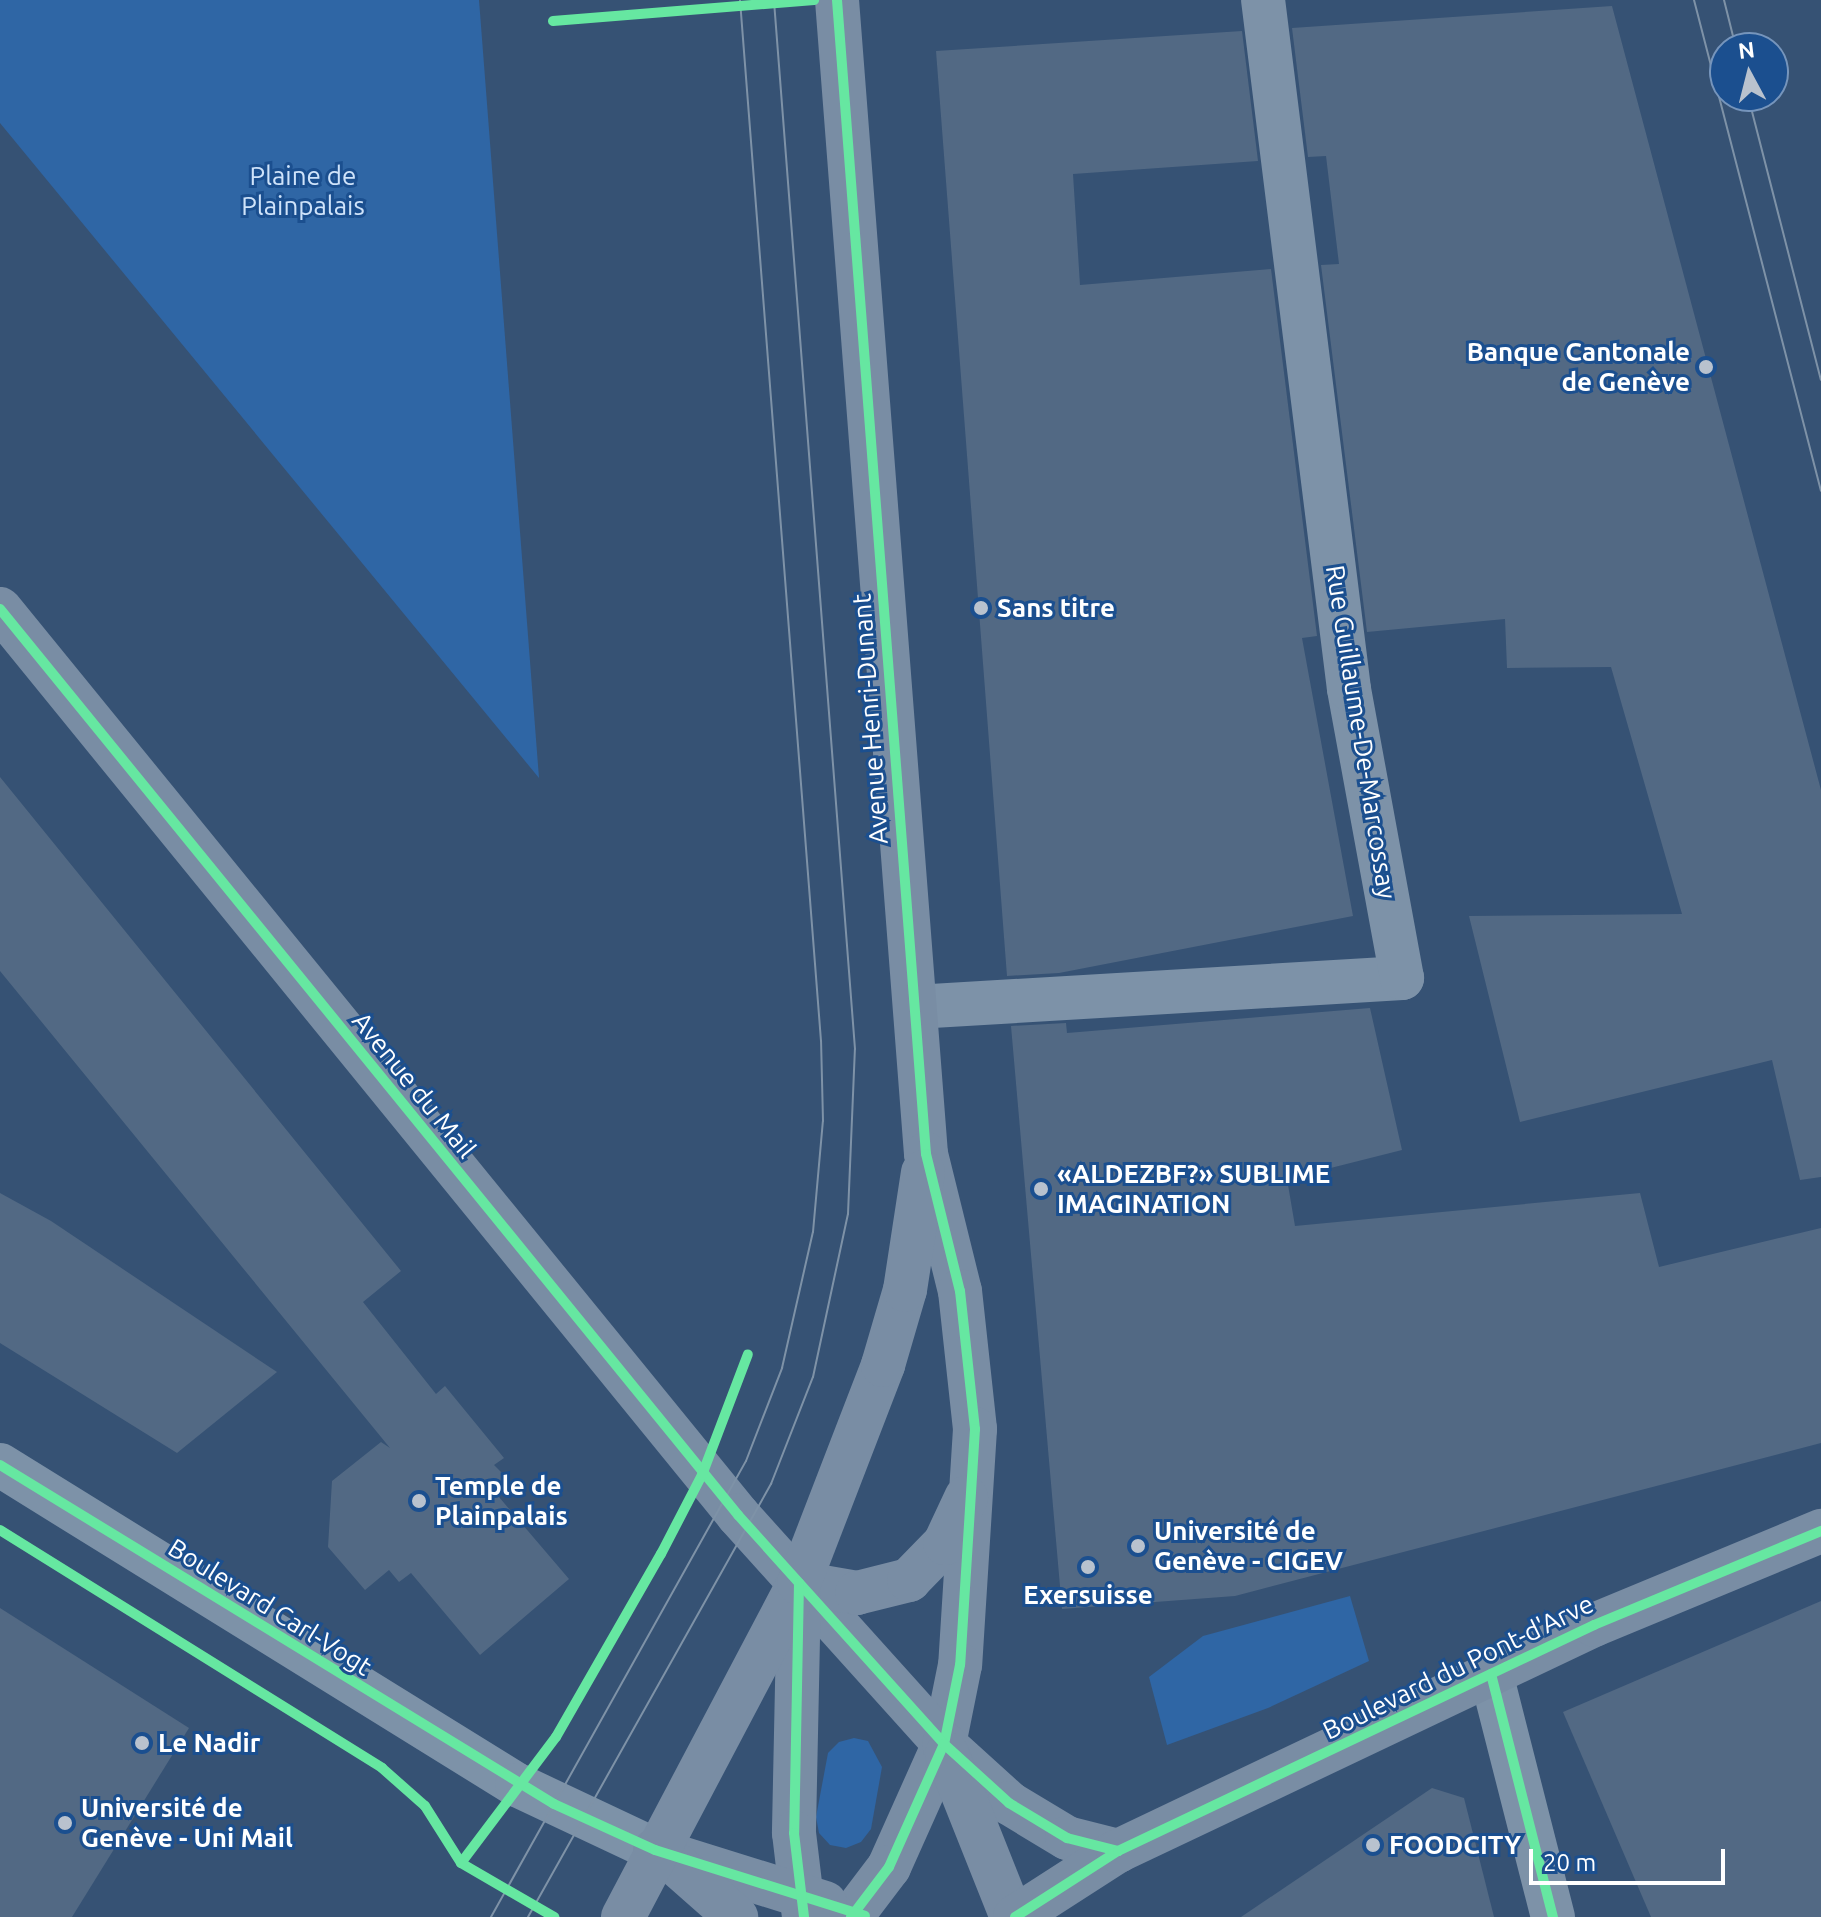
<!DOCTYPE html>
<html>
<head>
<meta charset="utf-8">
<style>
	body { margin:0 }
	#map { position:relative; width:1821px; height:1917px; overflow:hidden; background:#365274; font-family:Ubuntu,sans-serif }
	div>[style] { position:absolute }
	.green>* { inset:0; background:#2f66a5 }
	.building>* { inset:0; background:#526984 }
	.minor>* { height:44px; margin:-22px; padding:0 22px; transform-origin:22px; border-radius:22px; background:#7d92a8 }
	.tertiary>* { height:44px; margin:-22px; padding:0 22px; transform-origin:22px; border-radius:22px; background:#7d92a8 }
	.secondary>* { height:44px; margin:-22px; padding:0 22px; transform-origin:22px; border-radius:22px; background:#798da4 }
	.tram>* { height:2px; margin:-1px; padding:0 1px; transform-origin:1px; border-radius:1px; background:#7e92a7 }
	.cycleway>* { height:10px; margin:-5px; padding:0 5px; transform-origin:5px; border-radius:5px; background:#66e7a1 }
	.dots>* { width:22px; height:22px; translate:-50% -50%; box-sizing:border-box; border:4px solid #1b4f8f; border-radius:50% }
	span { translate:-50% -50%; white-space:nowrap; text-align:center; line-height:1.15; -webkit-text-stroke:6px #1b4f8f; paint-order:stroke }
	.park-label { font-size:26px; color:#cfe3fa }
	.poi-label { font-size:26px; color:#fff; font-weight:700 }
	.right { translate:-100% -50%; text-align:right }
	.left { translate:0 -50%; text-align:left }
	.street-label { font-size:26px; color:#fff }
	.north { position:absolute; left:1709px; top:32px; width:80px; height:80px; box-sizing:border-box; background:#1b4f8f; border:2px solid #7695bc; border-radius:50%; rotate:353deg; font-size:22px; font-weight:700; line-height:32px; text-align:center; color:#fff }
	.north::after { content:''; display:block; margin:auto; width:28px; height:36px; background:#b9c2ce; clip-path:polygon(50% 0,100% 100%,50% 72%,0 100%) }
	.scale { position:absolute; left:1529px; top:1849px; width:196px; height:36px; box-sizing:border-box; border:4px solid #fff; border-top:0; padding-left:10px; font-size:24px; line-height:28px; white-space:nowrap; color:#fff; -webkit-text-stroke:6px #1b4f8f; paint-order:stroke }
</style>
</head>
<body>
<div id="map">
	<div class="green">
		<div style="clip-path:polygon(0 0,479px 0,539px 778px,0 123px)"></div>
		<div style="clip-path:polygon(1350px 1596px,1369px 1661px,1268px 1708px,1167px 1745px,1149px 1677px,1203px 1636px)"></div>
		<div style="clip-path:polygon(854px 1738px,868px 1741px,882px 1767px,871px 1829px,861px 1842px,846px 1848px,830px 1845px,819px 1833px,816px 1817px,828px 1753px,839px 1742px)"></div>
	</div>
	<div class="building">
		<div style="clip-path:polygon(1612px 6px,1821px 790px,1821px 1177px,1800px 1180px,1772px 1060px,1520px 1122px,1469px 916px,1682px 914px,1611px 667px,1507px 668px,1505px 619px,1367px 632px,1321px 265px,1339px 264px,1326px 156px,1308px 157px,1292px 28px)"></div>
		<div style="clip-path:polygon(1242px 31px,1258px 161px,1073px 174px,1080px 285px,1271px 269px,1317px 636px,1302px 638px,1353px 916px,1059px 973px,1007px 976px,936px 51px)"></div>
		<div style="clip-path:polygon(0 777px,401px 1271px,363px 1302px,436px 1394px,445px 1386px,504px 1458px,494px 1465px,514px 1485px,499px 1497px,569px 1579px,480px 1655px,411px 1573px,399px 1582px,389px 1570px,365px 1590px,328px 1547px,332px 1481px,381px 1442px,390px 1448px,0 971px)"></div>
		<div style="clip-path:polygon(1370px 1008px,1402px 1150px,1287px 1179px,1295px 1226px,1640px 1193px,1659px 1267px,1821px 1228px,1821px 1443px,1235px 1596px,1062px 1609px,1011px 1026px,1066px 1023px,1067px 1033px)"></div>
		<div style="clip-path:polygon(0 1193px,51px 1221px,277px 1372px,177px 1453px,0 1343px)"></div>
		<div style="clip-path:polygon(1821px 1601px,1821px 1917px,1651px 1917px,1563px 1712px)"></div>
		<div style="clip-path:polygon(0 1608px,189px 1728px,72px 1917px,0 1917px)"></div>
		<div style="clip-path:polygon(1432px 1788px,1464px 1798px,1494px 1917px,1241px 1917px)"></div>
	</div>
	<div class="minor">
		<div style="left:915px;top:1007px;width:488px;rotate:-3.4deg"></div>
		<div style="left:1402px;top:978px;width:294px;rotate:-100.4deg"></div>
		<div style="left:1349px;top:689px;width:694px;rotate:-97.11deg"></div>
		<div style="left:1491px;top:1674px;width:251px;rotate:75.7deg"></div>
	</div>
	<div class="tertiary">
		<div style="left:0;top:1465px;width:608px;rotate:31.76deg"></div>
		<div style="left:517px;top:1785px;width:153px;rotate:25.2deg"></div>
	</div>
	<div class="secondary">
		<div style="left:837px;top:0;width:1157px;rotate:85.59deg"></div>
		<div style="left:926px;top:1154px;width:141px;rotate:76.1deg"></div>
		<div style="left:960px;top:1291px;width:139px;rotate:83.8deg"></div>
		<div style="left:975px;top:1429px;width:236px;rotate:93.6deg"></div>
		<div style="left:960px;top:1665px;width:81px;rotate:101.4deg"></div>
		<div style="left:944px;top:1744px;width:135px;rotate:114.1deg"></div>
		<div style="left:889px;top:1867px;width:63px;rotate:127.2deg"></div>
		<div style="left:0;top:609px;width:1169px;rotate:50.83deg"></div>
		<div style="left:738px;top:1515px;width:308px;rotate:48deg"></div>
		<div style="left:944px;top:1744px;width:88px;rotate:42.2deg"></div>
		<div style="left:1009px;top:1803px;width:68px;rotate:31.1deg"></div>
		<div style="left:1067px;top:1838px;width:53px;rotate:14.3deg"></div>
		<div style="left:799px;top:1583px;width:59px;rotate:9.8deg"></div>
		<div style="left:857px;top:1593px;width:54px;rotate:-14deg"></div>
		<div style="left:909px;top:1580px;width:52px;rotate:-45.8deg"></div>
		<div style="left:945px;top:1543px;width:50px;rotate:-65deg"></div>
		<div style="left:799px;top:1590px;width:243px;rotate:91.2deg"></div>
		<div style="left:794px;top:1833px;width:85px;rotate:83.2deg"></div>
		<div style="left:947px;top:1754px;width:175px;rotate:68.3deg"></div>
		<div style="left:655px;top:1850px;width:178px;rotate:17.3deg"></div>
		<div style="left:677px;top:1865px;width:79px;rotate:41.4deg"></div>
		<div style="left:623px;top:1917px;width:378px;rotate:-62.2deg"></div>
		<div style="left:799px;top:1583px;width:234px;rotate:-68.9deg"></div>
		<div style="left:883px;top:1365px;width:78px;rotate:-73.7deg"></div>
		<div style="left:905px;top:1290px;width:119px;rotate:-81.3deg"></div>
		<div style="left:1015px;top:1917px;width:122px;rotate:-32.7deg"></div>
		<div style="left:1118px;top:1851px;width:527px;rotate:-25.4deg"></div>
		<div style="left:1594px;top:1625px;width:246px;rotate:-22.5deg"></div>
	</div>
	<div class="tram">
		<div style="left:1694px;top:0;width:507px;rotate:75.5deg"></div>
		<div style="left:1724px;top:0;width:49px;rotate:76deg"></div>
		<div style="left:1748px;top:96px;width:293px;rotate:75.6deg"></div>
		<div style="left:491px;top:1917px;width:522px;rotate:-60.79deg"></div>
		<div style="left:746px;top:1461px;width:100px;rotate:-68.8deg"></div>
		<div style="left:782px;top:1368px;width:139px;rotate:-77.2deg"></div>
		<div style="left:813px;top:1232px;width:111px;rotate:-84.9deg"></div>
		<div style="left:823px;top:1121px;width:80px;rotate:-91.4deg"></div>
		<div style="left:821px;top:1041px;width:1044px;rotate:-94.45deg"></div>
		<div style="left:528px;top:1917px;width:497px;rotate:-60.7deg"></div>
		<div style="left:771px;top:1484px;width:115px;rotate:-68.6deg"></div>
		<div style="left:813px;top:1377px;width:167px;rotate:-77.9deg"></div>
		<div style="left:848px;top:1214px;width:165px;rotate:-87.6deg"></div>
		<div style="left:855px;top:1049px;width:1052px;rotate:-94.42deg"></div>
	</div>
	<div class="cycleway">
		<div style="left:837px;top:0;width:1157px;rotate:85.59deg"></div>
		<div style="left:926px;top:1154px;width:141px;rotate:76.1deg"></div>
		<div style="left:960px;top:1291px;width:139px;rotate:83.8deg"></div>
		<div style="left:975px;top:1429px;width:236px;rotate:93.6deg"></div>
		<div style="left:960px;top:1665px;width:81px;rotate:101.4deg"></div>
		<div style="left:944px;top:1744px;width:135px;rotate:114.1deg"></div>
		<div style="left:889px;top:1867px;width:63px;rotate:127.2deg"></div>
		<div style="left:553px;top:21px;width:262px;rotate:-4.6deg"></div>
		<div style="left:0;top:609px;width:1169px;rotate:50.83deg"></div>
		<div style="left:738px;top:1515px;width:308px;rotate:48deg"></div>
		<div style="left:944px;top:1744px;width:88px;rotate:42.2deg"></div>
		<div style="left:1009px;top:1803px;width:68px;rotate:31.1deg"></div>
		<div style="left:1067px;top:1838px;width:53px;rotate:14.3deg"></div>
		<div style="left:0;top:1465px;width:649px;rotate:31.46deg"></div>
		<div style="left:554px;top:1804px;width:111px;rotate:24.5deg"></div>
		<div style="left:655px;top:1850px;width:220px;rotate:17.4deg"></div>
		<div style="left:0;top:1530px;width:450px;rotate:31.9deg"></div>
		<div style="left:382px;top:1768px;width:57px;rotate:41.5deg"></div>
		<div style="left:425px;top:1806px;width:67px;rotate:57.7deg"></div>
		<div style="left:461px;top:1863px;width:108px;rotate:30.1deg"></div>
		<div style="left:799px;top:1583px;width:250px;rotate:91.1deg"></div>
		<div style="left:794px;top:1833px;width:85px;rotate:83.2deg"></div>
		<div style="left:1491px;top:1674px;width:251px;rotate:75.7deg"></div>
		<div style="left:461px;top:1863px;width:158px;rotate:-53deg"></div>
		<div style="left:556px;top:1737px;width:211px;rotate:-60.2deg"></div>
		<div style="left:661px;top:1554px;width:89px;rotate:-62.6deg"></div>
		<div style="left:702px;top:1475px;width:129px;rotate:-69.2deg"></div>
		<div style="left:1015px;top:1917px;width:122px;rotate:-32.7deg"></div>
		<div style="left:1118px;top:1851px;width:527px;rotate:-25.4deg"></div>
		<div style="left:1594px;top:1625px;width:246px;rotate:-22.5deg"></div>
	</div>
	<div class="dots">
		<div style="left:1706px;top:367px;background:#b9c2ce"></div>
		<div style="left:981px;top:608px;background:#b9c2ce"></div>
		<div style="left:1041px;top:1189px;background:#b9c2ce"></div>
		<div style="left:419px;top:1501px;background:#b9c2ce"></div>
		<div style="left:1138px;top:1546px;background:#b9c2ce"></div>
		<div style="left:1088px;top:1567px;background:#b9c2ce"></div>
		<div style="left:142px;top:1743px;background:#b9c2ce"></div>
		<div style="left:65px;top:1823px;background:#b9c2ce"></div>
		<div style="left:1373px;top:1845px;background:#b9c2ce"></div>
	</div>
	<div class="park-label">
		<span style="left:303px;top:191px">Plaine de<br>Plainpalais</span>
	</div>
	<div class="poi-label">
		<span class="right" style="left:1690px;top:367px">Banque Cantonale<br>de Genève</span>
		<span class="left" style="left:997px;top:608px">Sans titre</span>
		<span class="left" style="left:1057px;top:1189px">«ALDEZBF?» SUBLIME<br>IMAGINATION</span>
		<span class="left" style="left:435px;top:1501px">Temple de<br>Plainpalais</span>
		<span class="left" style="left:1154px;top:1546px">Université de<br>Genève - CIGEV</span>
		<span style="left:1088px;top:1595px">Exersuisse</span>
		<span class="left" style="left:158px;top:1743px">Le Nadir</span>
		<span class="left" style="left:81px;top:1823px">Université de<br>Genève - Uni Mail</span>
		<span class="left" style="left:1389px;top:1845px">FOODCITY</span>
	</div>
	<div class="street-label">
		<span style="left:870px;top:719px;rotate:-94deg">Avenue Henri-Dunant</span>
		<span style="left:1361px;top:732px;rotate:81deg">Rue Guillaume-De-Marcossay</span>
		<span style="left:414px;top:1085px;rotate:51deg">Avenue du Mail</span>
		<span style="left:270px;top:1607px;rotate:32deg">Boulevard Carl-Vogt</span>
		<span style="left:1458px;top:1667px;rotate:-26deg">Boulevard du Pont-d'Arve</span>
	</div>
	<div class="north">N</div>
	<div class="scale">20 m</div>
</div>
</body>
</html>
